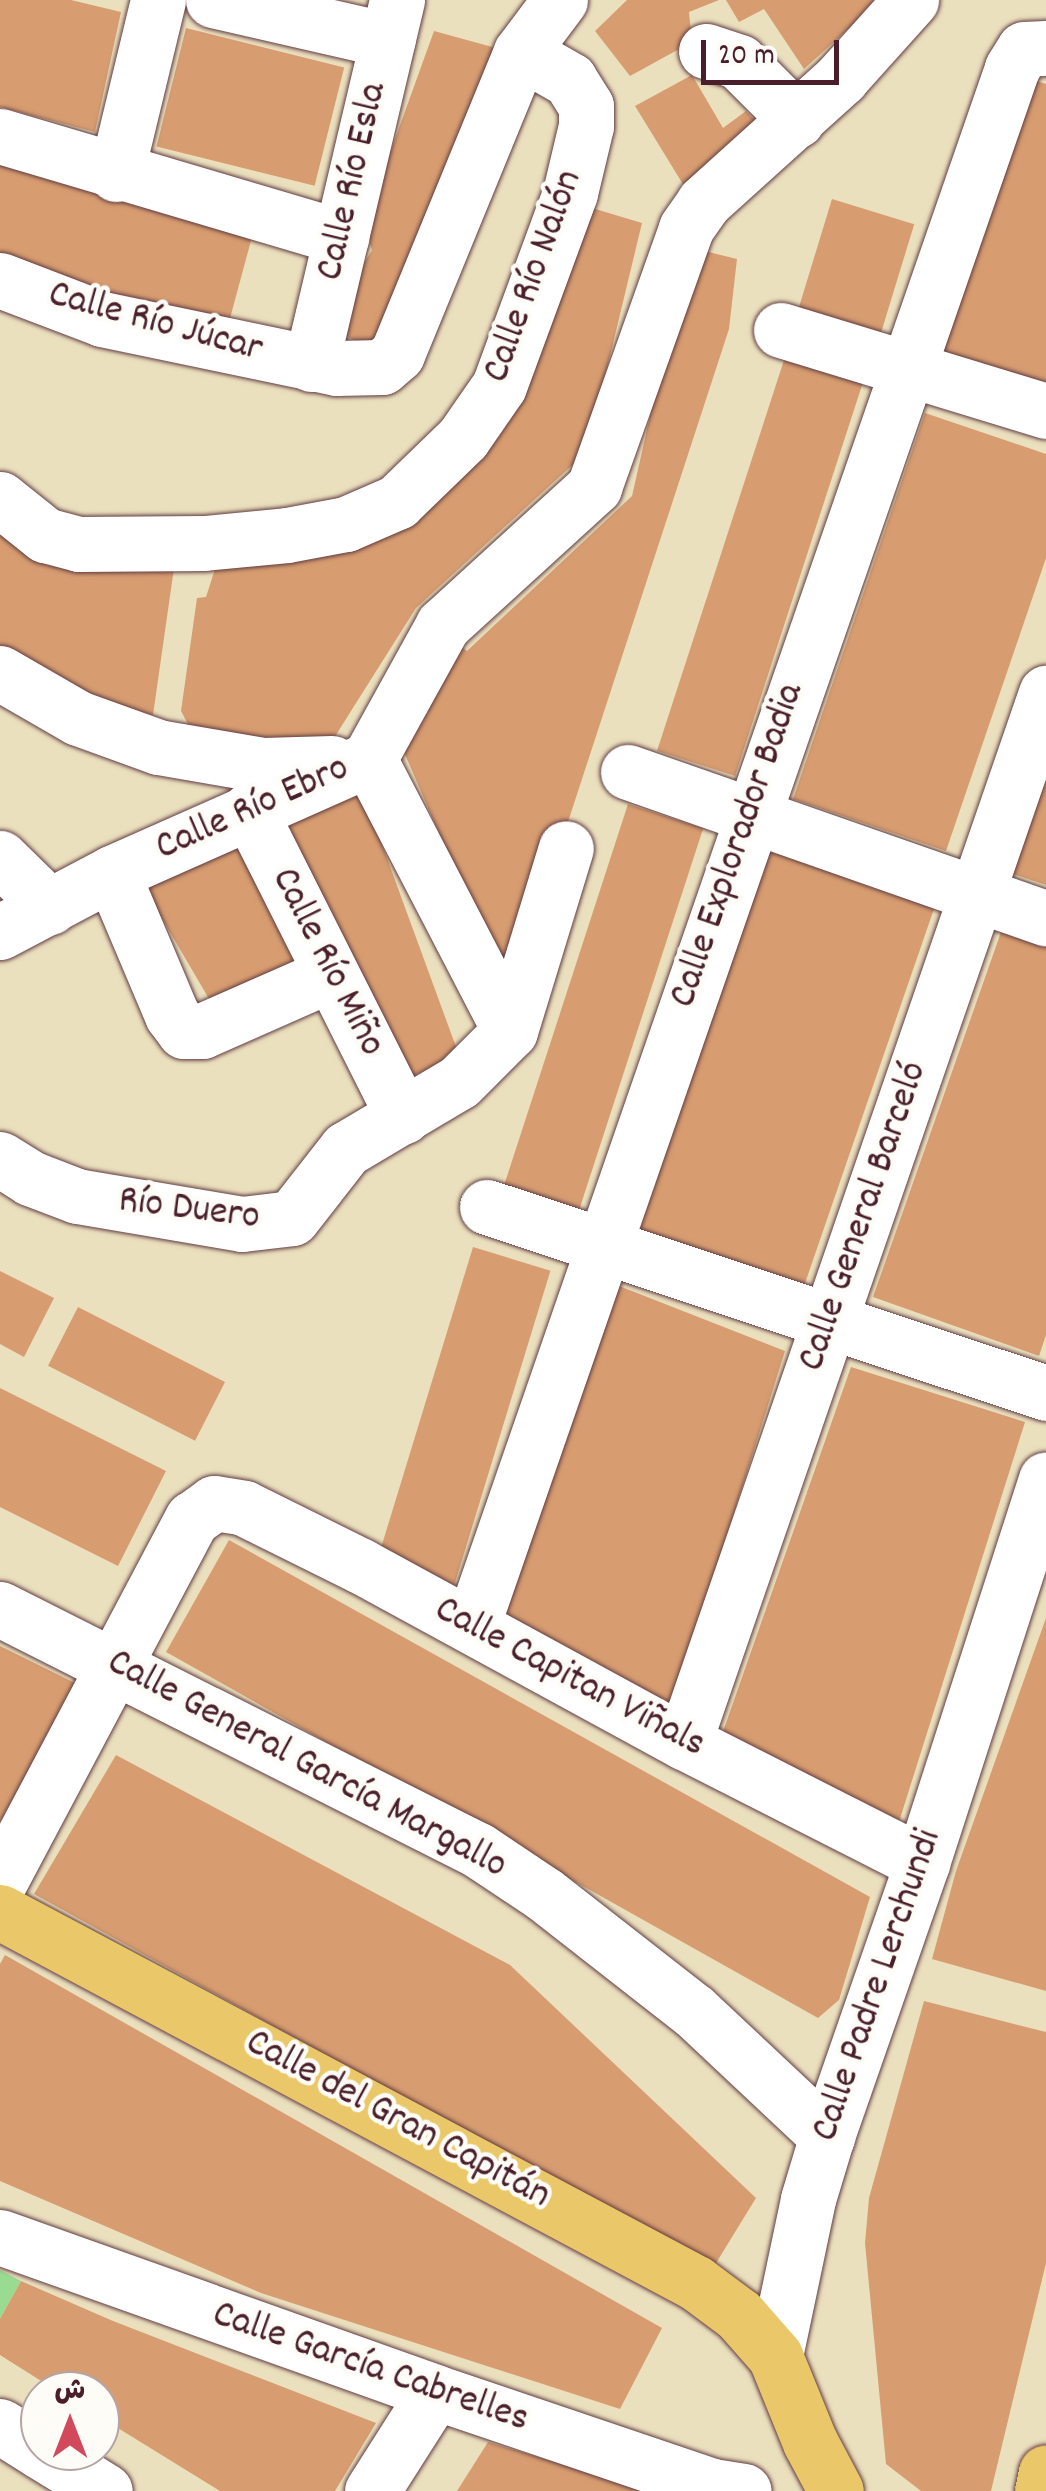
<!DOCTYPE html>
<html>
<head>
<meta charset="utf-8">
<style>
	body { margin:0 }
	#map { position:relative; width:1046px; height:2491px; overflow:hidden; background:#ebe0be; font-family:Dekko,"Playpen Sans Arabic",sans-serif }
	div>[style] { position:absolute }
	.green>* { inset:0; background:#99db91 }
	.building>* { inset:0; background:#d79d70; transform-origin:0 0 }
	.roads { filter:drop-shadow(0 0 2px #623c41) drop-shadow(0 0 2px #623c41) }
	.minor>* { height:55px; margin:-27.5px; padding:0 27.5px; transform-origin:27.5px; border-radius:27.5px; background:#fff }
	.major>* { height:55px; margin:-27.5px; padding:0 27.5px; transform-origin:27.5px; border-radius:27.5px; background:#eac769 }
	span { translate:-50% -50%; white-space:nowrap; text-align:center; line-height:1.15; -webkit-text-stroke:9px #fdfcf7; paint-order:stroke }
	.street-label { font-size:40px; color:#4a1f2b }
	.north { position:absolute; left:20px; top:2371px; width:100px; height:100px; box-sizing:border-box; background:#fdfcf7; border:2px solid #b5a4a5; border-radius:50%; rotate:0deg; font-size:28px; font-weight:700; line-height:40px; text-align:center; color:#4a1f2b }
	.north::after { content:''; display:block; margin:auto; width:35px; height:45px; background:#d1495b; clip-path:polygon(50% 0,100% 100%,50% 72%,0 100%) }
	.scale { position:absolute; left:701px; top:40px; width:138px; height:45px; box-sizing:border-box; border:5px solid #4a1f2b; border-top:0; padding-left:12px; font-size:30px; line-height:35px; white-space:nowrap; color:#4a1f2b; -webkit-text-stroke:8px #fdfcf7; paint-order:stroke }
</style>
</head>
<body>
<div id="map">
	<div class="green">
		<div style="clip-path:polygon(0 2270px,21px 2281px,0 2319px)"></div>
	</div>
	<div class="building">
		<div style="clip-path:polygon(0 0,71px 0,121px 12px,95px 132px,0 107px)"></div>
		<div style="clip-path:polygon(627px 0,719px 0,689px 12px,692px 42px,630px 76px,595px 31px)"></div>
		<div style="clip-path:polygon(726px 0,880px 0,804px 69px,764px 9px,739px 22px)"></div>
		<div style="left:186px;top:28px;width:163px;height:122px;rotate:14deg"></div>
		<div style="clip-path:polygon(434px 31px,496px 48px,380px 353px,338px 332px,339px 305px,372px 250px,364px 225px)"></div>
		<div style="clip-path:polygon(692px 75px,723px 128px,746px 111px,769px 136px,689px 194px,635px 106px)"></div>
		<div style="clip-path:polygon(1030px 79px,1046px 84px,1046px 393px,934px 355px)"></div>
		<div style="clip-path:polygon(0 161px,252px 237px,229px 322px,120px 310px,0 256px)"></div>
		<div style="left:832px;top:199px;width:86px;height:117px;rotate:17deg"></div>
		<div style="clip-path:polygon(582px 205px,642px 223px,589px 443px,579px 459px,416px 608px,334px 738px,287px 743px,191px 730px,181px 711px,197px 598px,206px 597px,215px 569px,327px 545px,480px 425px,534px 374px)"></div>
		<div style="clip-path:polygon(688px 247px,737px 259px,729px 329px,518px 975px,497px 968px,401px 745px,458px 644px,467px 651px,632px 496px)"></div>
		<div style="left:785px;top:357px;width:82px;height:414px;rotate:18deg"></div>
		<div style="clip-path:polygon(925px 413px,1046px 454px,1046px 558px,946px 851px,793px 799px)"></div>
		<div style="clip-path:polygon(0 528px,174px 568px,153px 715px,82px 708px,0 665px)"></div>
		<div style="clip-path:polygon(1046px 772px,1046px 885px,1010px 873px)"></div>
		<div style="clip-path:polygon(358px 779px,459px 1055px,393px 1085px,271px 814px)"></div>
		<div style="left:628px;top:804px;width:79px;height:401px;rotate:18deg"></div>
		<div style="clip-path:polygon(244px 833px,301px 967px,212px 1004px,140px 881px)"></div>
		<div style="left:774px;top:839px;width:174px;height:415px;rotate:19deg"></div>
		<div style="clip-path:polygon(1007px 915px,1046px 929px,1046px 1335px,1039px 1356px,873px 1297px)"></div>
		<div style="left:473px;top:1247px;width:81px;height:330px;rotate:17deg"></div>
		<div style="clip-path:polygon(0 1271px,54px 1298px,24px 1357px,0 1344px)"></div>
		<div style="clip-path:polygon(614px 1284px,785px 1351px,668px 1723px,498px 1626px)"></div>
		<div style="left:78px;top:1307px;width:165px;height:66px;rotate:27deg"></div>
		<div style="clip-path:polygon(851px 1367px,1025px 1422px,893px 1841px,719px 1743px)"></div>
		<div style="clip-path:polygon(0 1388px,166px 1471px,118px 1566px,0 1507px)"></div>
		<div style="clip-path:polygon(229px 1540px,870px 1897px,839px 2000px,818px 2018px,166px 1652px)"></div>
		<div style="clip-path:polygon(1046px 1618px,1046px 1991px,932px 1959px,956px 1871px)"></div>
		<div style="clip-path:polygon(0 1646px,77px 1684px,0 1822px)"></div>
		<div style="clip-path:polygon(116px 1755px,510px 1965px,756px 2198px,713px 2268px,34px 1894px)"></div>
		<div style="clip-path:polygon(5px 1955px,662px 2328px,620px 2409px,261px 2293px,0 2181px,0 1964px)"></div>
		<div style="clip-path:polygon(924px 2001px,1046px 2032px,1046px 2263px,991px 2491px,921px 2491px,886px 2464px,865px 2243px,869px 2198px)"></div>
		<div style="clip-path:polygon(21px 2281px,113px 2321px,376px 2423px,335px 2491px,220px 2491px,100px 2417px,100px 2391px,57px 2391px,0 2355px,0 2319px)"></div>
		<div style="clip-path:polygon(488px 2442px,647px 2490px,646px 2491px,457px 2491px)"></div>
	</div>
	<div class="roads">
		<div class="minor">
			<div style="left:213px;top:0;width:179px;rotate:12.9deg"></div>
			<div style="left:706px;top:51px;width:35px;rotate:18deg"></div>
			<div style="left:739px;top:62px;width:82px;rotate:45deg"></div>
			<div style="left:0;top:136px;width:356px;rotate:16.5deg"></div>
			<div style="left:116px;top:174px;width:179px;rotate:-76.4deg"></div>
			<div style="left:0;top:280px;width:109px;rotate:20.9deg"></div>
			<div style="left:102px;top:319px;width:239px;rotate:11.8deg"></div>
			<div style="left:336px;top:368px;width:46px;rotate:-1.2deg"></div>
			<div style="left:382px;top:367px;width:20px;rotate:-41deg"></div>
			<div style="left:397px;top:354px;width:326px;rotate:-67.7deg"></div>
			<div style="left:521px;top:52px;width:65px;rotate:-53.1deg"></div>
			<div style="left:781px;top:330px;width:277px;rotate:17deg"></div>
			<div style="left:311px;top:364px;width:374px;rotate:-76.7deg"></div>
			<div style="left:0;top:499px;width:58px;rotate:38.7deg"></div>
			<div style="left:45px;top:535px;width:35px;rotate:15deg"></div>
			<div style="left:79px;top:544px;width:125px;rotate:-0.5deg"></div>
			<div style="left:204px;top:543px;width:83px;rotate:-5.5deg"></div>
			<div style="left:287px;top:535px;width:60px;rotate:-10.6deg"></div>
			<div style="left:346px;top:524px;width:56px;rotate:-23.3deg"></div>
			<div style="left:397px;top:502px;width:92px;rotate:-44.1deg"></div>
			<div style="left:463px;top:438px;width:63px;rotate:-55.3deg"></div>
			<div style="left:499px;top:386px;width:206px;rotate:-69.8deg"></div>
			<div style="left:570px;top:193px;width:69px;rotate:-76.6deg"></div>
			<div style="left:586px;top:126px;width:20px;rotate:-90deg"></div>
			<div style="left:586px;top:106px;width:31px;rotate:-122deg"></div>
			<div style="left:570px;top:80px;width:56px;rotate:-150.3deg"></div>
			<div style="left:0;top:673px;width:90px;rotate:30deg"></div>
			<div style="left:78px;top:718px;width:85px;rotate:19.9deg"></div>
			<div style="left:158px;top:747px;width:107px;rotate:9.7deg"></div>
			<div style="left:263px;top:765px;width:69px;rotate:-1.7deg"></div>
			<div style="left:369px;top:759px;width:306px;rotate:62.6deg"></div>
			<div style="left:628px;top:772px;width:443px;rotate:19.3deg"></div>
			<div style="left:249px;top:810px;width:343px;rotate:63.3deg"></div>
			<div style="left:0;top:858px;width:70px;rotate:44.4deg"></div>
			<div style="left:112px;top:873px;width:154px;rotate:67.1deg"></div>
			<div style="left:172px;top:1015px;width:20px;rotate:53deg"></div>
			<div style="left:184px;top:1031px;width:18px"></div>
			<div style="left:202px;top:1031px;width:141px;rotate:-23.8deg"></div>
			<div style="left:0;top:932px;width:127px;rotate:-27.8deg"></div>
			<div style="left:112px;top:873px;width:281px;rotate:-23.9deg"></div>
			<div style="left:369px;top:759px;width:153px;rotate:-61.1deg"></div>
			<div style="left:443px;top:625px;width:205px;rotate:-42.4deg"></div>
			<div style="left:594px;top:487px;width:275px;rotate:-70.4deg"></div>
			<div style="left:686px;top:228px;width:32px;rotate:-55deg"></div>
			<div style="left:704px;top:202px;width:185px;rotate:-42.1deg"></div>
			<div style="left:841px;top:78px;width:105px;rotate:-48.1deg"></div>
			<div style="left:0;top:1159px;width:36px;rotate:32deg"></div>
			<div style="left:30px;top:1178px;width:50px;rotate:21deg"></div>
			<div style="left:77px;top:1196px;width:167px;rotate:9.6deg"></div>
			<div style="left:242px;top:1224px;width:50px;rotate:-6.8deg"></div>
			<div style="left:292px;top:1218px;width:88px;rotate:-52deg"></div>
			<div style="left:346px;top:1149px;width:131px;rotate:-30.7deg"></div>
			<div style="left:459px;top:1082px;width:72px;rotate:-45deg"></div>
			<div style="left:510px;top:1031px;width:191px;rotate:-73deg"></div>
			<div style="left:487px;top:1207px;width:589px;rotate:18.4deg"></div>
			<div style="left:0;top:1609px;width:535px;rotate:26.76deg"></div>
			<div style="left:478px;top:1850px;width:79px;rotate:33.7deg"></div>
			<div style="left:544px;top:1894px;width:190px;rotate:38deg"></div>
			<div style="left:694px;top:2011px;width:183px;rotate:43.2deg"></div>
			<div style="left:472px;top:1626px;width:1649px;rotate:-70.88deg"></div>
			<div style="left:1012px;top:68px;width:22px;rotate:-58deg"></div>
			<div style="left:1024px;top:49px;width:22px;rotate:-3deg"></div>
			<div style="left:684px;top:1742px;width:1110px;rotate:-70.96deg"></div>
			<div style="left:0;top:1881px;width:410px;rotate:-62.1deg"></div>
			<div style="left:192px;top:1519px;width:27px;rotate:-36deg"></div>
			<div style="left:214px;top:1503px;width:30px;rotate:9deg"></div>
			<div style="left:244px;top:1508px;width:131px;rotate:26.4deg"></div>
			<div style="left:361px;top:1566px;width:368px;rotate:28.6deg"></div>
			<div style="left:684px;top:1742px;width:267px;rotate:26.9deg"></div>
			<div style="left:0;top:2237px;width:462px;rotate:19.6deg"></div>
			<div style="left:435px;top:2392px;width:293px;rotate:18.7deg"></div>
			<div style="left:712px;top:2486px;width:32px;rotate:9deg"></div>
			<div style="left:775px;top:2356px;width:160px;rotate:-78.1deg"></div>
			<div style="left:808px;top:2199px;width:66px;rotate:-73.2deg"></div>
			<div style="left:827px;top:2136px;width:289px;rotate:-70.8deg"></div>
			<div style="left:922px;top:1863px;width:403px;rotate:-72.1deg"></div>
			<div style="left:0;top:2426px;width:47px;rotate:32deg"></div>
			<div style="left:40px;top:2451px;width:76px;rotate:31.6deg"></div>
			<div style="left:372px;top:2491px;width:117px;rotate:-57.5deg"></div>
		</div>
		<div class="major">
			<div style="left:0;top:1912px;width:789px;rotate:28.06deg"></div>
			<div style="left:696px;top:2283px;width:54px;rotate:36.7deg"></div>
			<div style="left:739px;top:2315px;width:55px;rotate:48.7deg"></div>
			<div style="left:775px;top:2356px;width:93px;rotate:67.9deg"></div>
			<div style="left:810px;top:2442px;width:55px;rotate:62deg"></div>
			<div style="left:1042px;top:2491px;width:19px;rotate:-78deg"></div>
		</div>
	</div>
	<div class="street-label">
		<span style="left:354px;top:182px;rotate:-77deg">Calle Río Esla</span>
		<span style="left:535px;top:277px;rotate:-70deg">Calle Río Nalón</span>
		<span style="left:155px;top:324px;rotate:15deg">Calle Río Júcar</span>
		<span style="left:253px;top:810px;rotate:-24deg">Calle Río Ebro</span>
		<span style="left:739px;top:846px;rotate:-71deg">Calle Explorador Badia</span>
		<span style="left:326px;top:963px;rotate:63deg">Calle Río Miño</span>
		<span style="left:189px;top:1211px;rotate:7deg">Río Duero</span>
		<span style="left:865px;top:1217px;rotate:-71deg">Calle General Barceló</span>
		<span style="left:569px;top:1679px;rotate:28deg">Calle Capitan Viñals</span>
		<span style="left:306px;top:1766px;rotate:28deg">Calle General García Margallo</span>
		<span style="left:879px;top:1986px;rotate:-71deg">Calle Padre Lerchundi</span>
		<span style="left:397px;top:2121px;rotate:28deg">Calle del Gran Capitán</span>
		<span style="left:370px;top:2369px;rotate:19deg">Calle García Cabrelles</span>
	</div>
	<div class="north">ش</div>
	<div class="scale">20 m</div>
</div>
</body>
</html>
